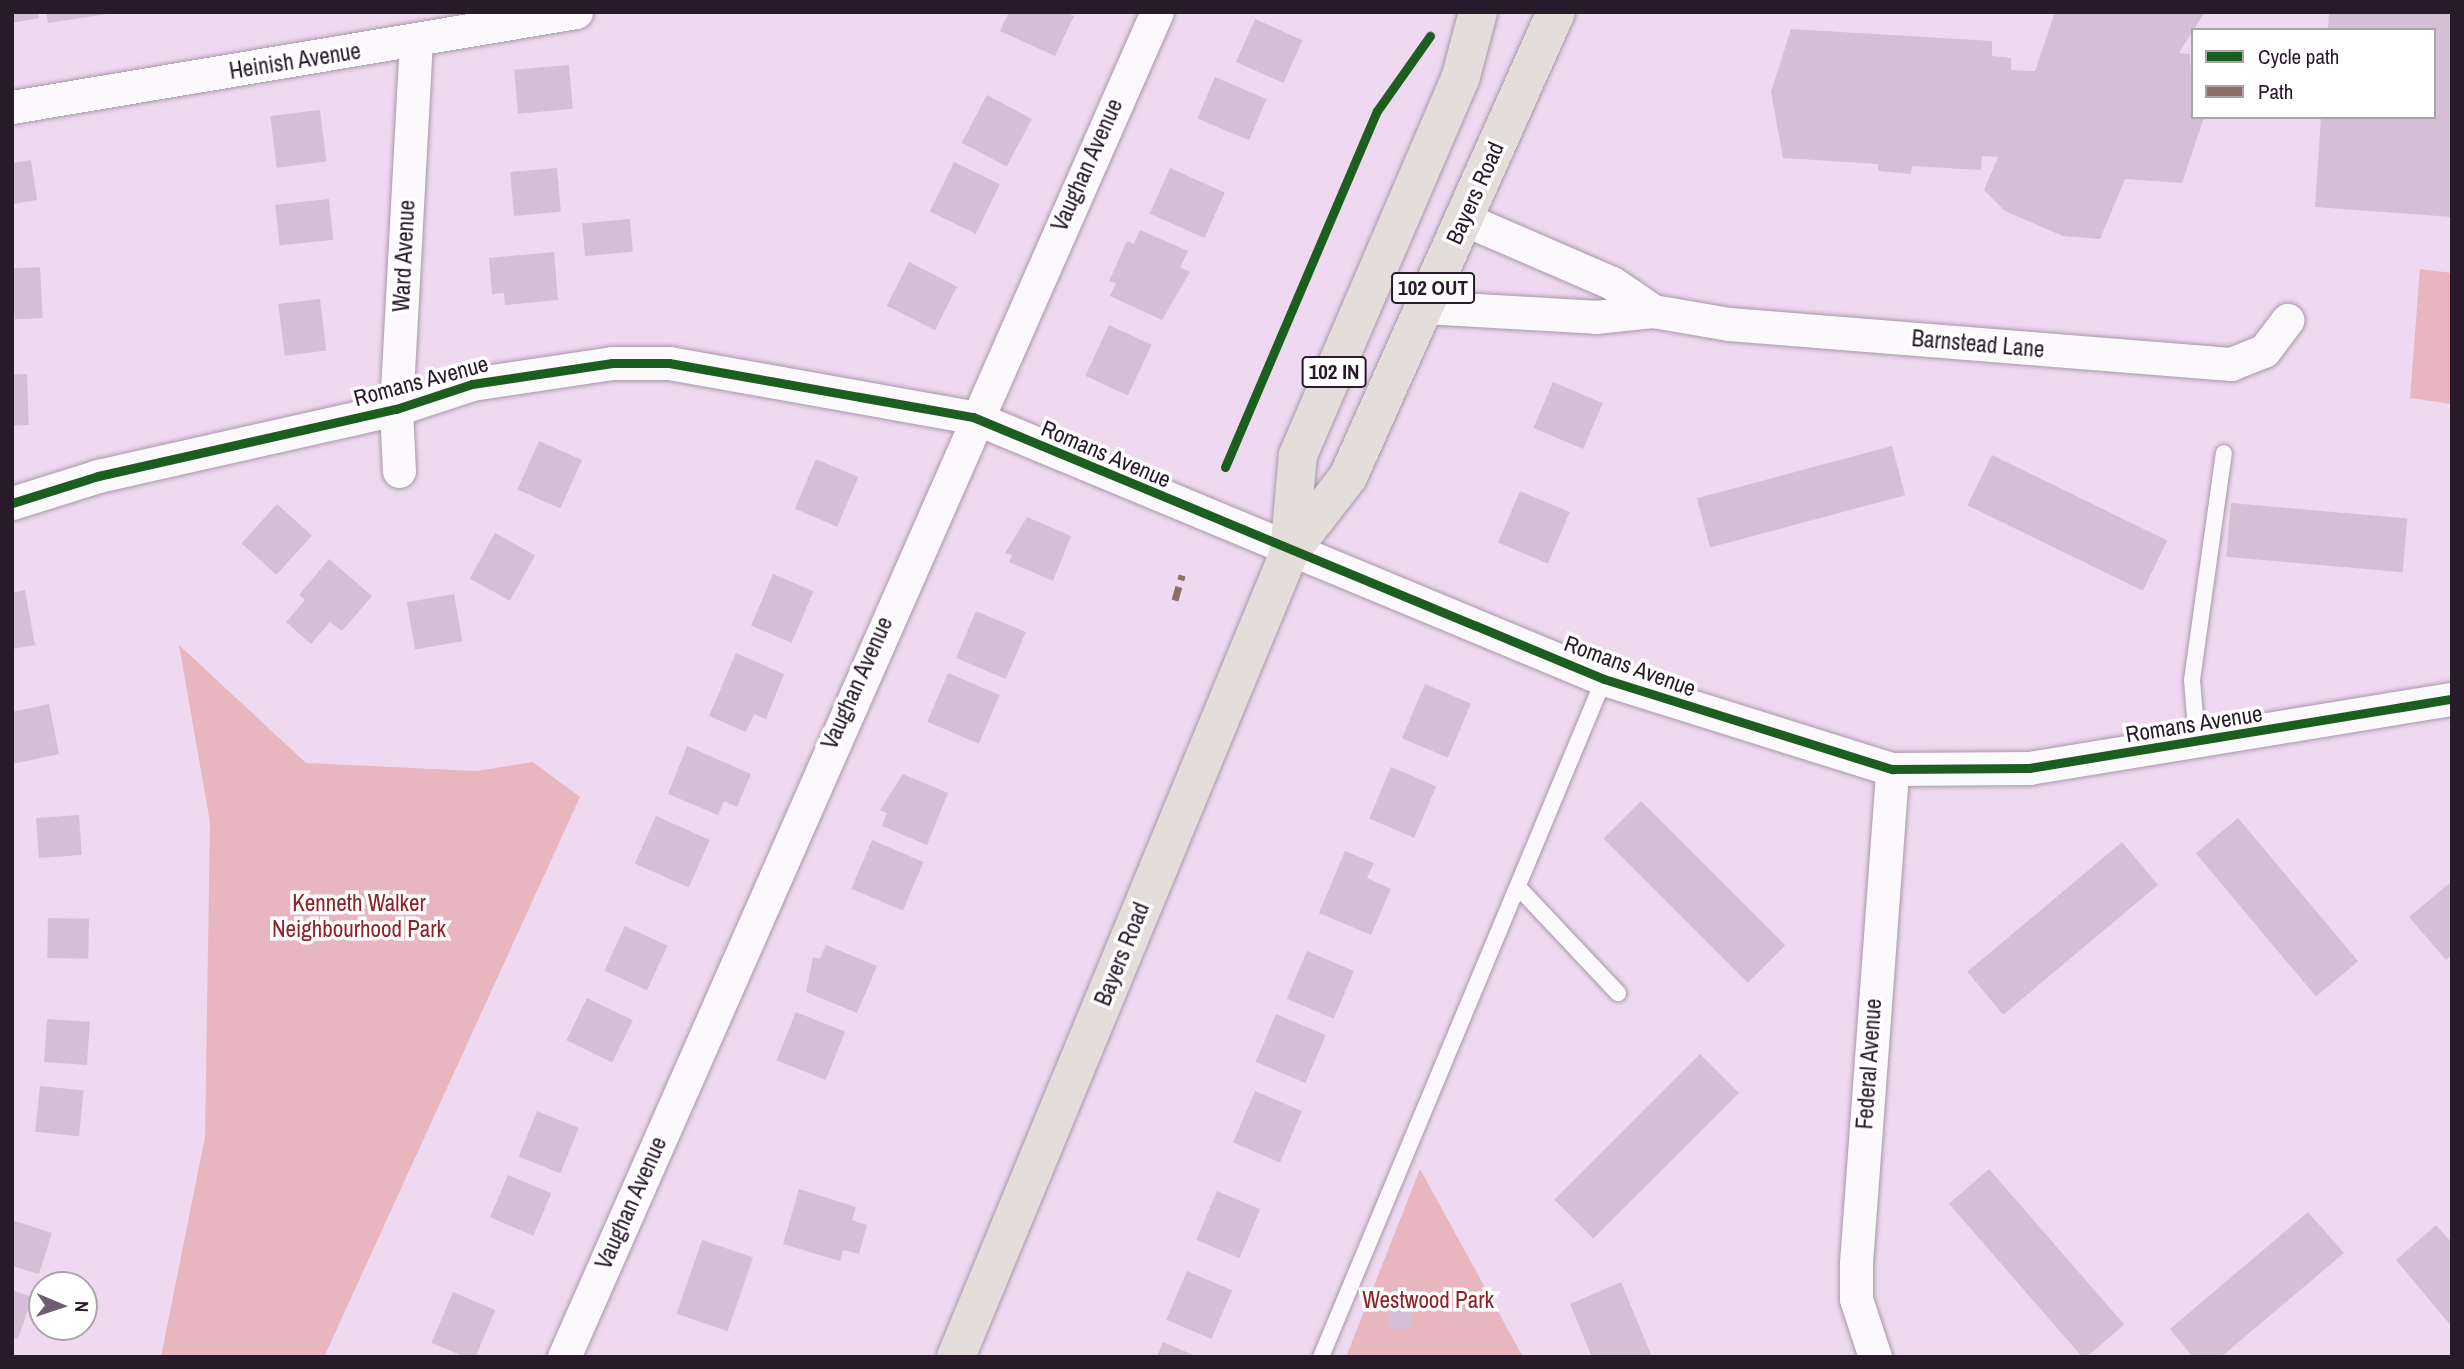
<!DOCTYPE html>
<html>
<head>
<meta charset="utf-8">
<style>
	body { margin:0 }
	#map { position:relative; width:2464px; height:1369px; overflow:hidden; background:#eed9f0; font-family:"Archivo Narrow",sans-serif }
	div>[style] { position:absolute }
	.green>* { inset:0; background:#e7b6be }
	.building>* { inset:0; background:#d4bfd7; transform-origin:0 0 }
	.roads { filter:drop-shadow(0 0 2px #a797a8) drop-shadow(0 0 2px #a797a8) }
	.lane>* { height:16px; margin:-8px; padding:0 8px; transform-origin:8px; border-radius:8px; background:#fcf9fd }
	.street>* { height:33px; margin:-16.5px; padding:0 16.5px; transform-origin:16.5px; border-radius:16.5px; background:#fcf9fd }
	.primary>* { height:38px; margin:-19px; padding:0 19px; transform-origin:19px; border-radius:19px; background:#e3dddc }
	.quiet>* { height:7px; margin-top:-3.5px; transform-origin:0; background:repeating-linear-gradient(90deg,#8d6e63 0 14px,transparent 0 21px) }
	.cycleway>* { height:9px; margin:-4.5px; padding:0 4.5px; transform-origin:4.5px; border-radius:4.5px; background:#1b5e20 }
	span { translate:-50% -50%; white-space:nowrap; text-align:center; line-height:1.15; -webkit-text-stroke:7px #fff; paint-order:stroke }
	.shield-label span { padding:2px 5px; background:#fff; border:2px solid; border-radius:5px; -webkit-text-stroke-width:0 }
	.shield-label { font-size:21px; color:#281a2a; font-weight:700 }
	.street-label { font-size:23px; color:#281a2a }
	.park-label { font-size:23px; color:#8d2126 }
	.frame { position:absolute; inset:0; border:14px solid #281a2a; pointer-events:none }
	.legend { position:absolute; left:2191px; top:28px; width:245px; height:91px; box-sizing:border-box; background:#fff; border:2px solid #a9a3aa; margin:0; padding:9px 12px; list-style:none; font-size:21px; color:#281a2a }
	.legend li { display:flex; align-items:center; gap:14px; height:35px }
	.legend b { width:35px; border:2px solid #a9a3aa }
	.north { position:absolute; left:28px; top:1271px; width:70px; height:70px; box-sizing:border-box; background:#fff; border:2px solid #a9a3aa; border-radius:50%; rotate:92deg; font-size:19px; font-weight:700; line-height:28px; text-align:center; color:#281a2a }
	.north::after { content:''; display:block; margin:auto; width:24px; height:32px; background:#6d5d6f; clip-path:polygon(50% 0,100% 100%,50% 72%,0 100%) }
</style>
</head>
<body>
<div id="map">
	<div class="green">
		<div style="clip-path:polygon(2420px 269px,2452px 273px,2452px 404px,2410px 398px)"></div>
		<div style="clip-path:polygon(179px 645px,306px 763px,476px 771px,533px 762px,580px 797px,324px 1357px,161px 1357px,205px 1137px,210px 822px)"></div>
		<div style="clip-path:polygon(1420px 1169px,1523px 1357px,1346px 1357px)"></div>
	</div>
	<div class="building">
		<div style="clip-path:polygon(12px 12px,38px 12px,39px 18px,12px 23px)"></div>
		<div style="clip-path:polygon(46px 12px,107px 12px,107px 14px,48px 23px)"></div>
		<div style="clip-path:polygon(1009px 12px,1065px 12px,1074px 16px,1055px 56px,1000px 31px)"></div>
		<div style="clip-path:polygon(2055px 12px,2204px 13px,2179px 53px,2190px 54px,2193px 117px,2204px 117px,2182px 183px,2125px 179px,2100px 239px,2063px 236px,2005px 211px,1984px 190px,1998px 157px,1982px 156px,1981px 170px,1912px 166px,1911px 174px,1878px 171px,1878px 164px,1783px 158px,1771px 92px,1791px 29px,1992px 41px,1992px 56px,2011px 58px,2011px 70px,2035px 71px)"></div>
		<div style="clip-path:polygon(2329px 12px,2452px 12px,2452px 217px,2315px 207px,2321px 117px,2434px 117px,2434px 30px,2328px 30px)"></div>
		<div style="left:1255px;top:19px;width:52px;height:47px;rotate:24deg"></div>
		<div style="left:569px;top:65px;width:44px;height:55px;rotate:85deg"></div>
		<div style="left:1215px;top:77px;width:56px;height:45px;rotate:23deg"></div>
		<div style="left:987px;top:95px;width:51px;height:54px;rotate:28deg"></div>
		<div style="left:320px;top:110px;width:52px;height:50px;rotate:83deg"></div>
		<div style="clip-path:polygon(31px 160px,37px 200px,12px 204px,12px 163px)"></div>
		<div style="left:954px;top:162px;width:51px;height:55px;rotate:26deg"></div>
		<div style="left:557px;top:168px;width:44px;height:47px;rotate:85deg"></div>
		<div style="left:1170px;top:168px;width:60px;height:50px;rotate:24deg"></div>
		<div style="left:329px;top:199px;width:41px;height:54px;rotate:84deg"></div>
		<div style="left:630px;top:219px;width:33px;height:48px;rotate:85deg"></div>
		<div style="clip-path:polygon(1140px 230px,1188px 251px,1180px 267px,1190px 272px,1162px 320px,1110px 296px,1116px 283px,1109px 281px,1127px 241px,1134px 244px)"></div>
		<div style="clip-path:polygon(554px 252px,558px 300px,505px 305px,504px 293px,492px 294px,489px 258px)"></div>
		<div style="left:909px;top:262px;width:54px;height:49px;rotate:27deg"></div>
		<div style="left:40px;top:267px;width:51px;height:28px;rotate:87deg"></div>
		<div style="left:320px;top:299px;width:52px;height:42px;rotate:83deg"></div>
		<div style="left:1109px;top:325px;width:47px;height:56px;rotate:25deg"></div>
		<div style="left:27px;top:374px;width:51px;height:15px;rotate:88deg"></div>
		<div style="left:1553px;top:382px;width:54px;height:50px;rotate:23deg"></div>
		<div style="left:539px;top:441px;width:47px;height:53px;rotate:24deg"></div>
		<div style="left:1892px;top:446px;width:51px;height:202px;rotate:75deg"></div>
		<div style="left:1992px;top:455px;width:195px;height:56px;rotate:26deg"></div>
		<div style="left:816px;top:459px;width:46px;height:54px;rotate:23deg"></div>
		<div style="left:1520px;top:491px;width:54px;height:56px;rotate:23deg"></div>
		<div style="left:2231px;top:503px;width:177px;height:54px;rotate:5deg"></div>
		<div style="left:277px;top:504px;width:47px;height:53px;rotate:42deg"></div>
		<div style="clip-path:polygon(1027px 517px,1071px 536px,1053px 581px,1009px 562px,1012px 555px,1005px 553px)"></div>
		<div style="left:495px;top:533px;width:46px;height:52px;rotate:29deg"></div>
		<div style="clip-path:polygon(329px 559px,372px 596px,342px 631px,330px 622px,311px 644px,286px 622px,305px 600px,299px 595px)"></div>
		<div style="left:773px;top:574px;width:44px;height:56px;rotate:23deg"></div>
		<div style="clip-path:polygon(25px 590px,35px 645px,12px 649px,12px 593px)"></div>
		<div style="left:454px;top:594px;width:48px;height:48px;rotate:80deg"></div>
		<div style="left:976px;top:611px;width:54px;height:51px;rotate:23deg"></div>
		<div style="clip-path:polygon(736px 653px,784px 674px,766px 719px,754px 714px,746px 732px,709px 716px)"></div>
		<div style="left:948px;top:673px;width:56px;height:53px;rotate:23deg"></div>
		<div style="left:1425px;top:684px;width:50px;height:59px;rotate:23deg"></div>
		<div style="clip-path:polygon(49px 704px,59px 754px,12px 764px,12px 712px)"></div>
		<div style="clip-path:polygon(687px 746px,751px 774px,737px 807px,724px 801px,718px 815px,668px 794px)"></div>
		<div style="left:1391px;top:767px;width:49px;height:56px;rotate:23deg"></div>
		<div style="clip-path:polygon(903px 774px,948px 793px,927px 845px,882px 826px,887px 813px,880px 810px)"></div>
		<div style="left:1641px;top:801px;width:204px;height:53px;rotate:45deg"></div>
		<div style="left:79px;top:815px;width:40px;height:43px;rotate:86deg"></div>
		<div style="left:656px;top:816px;width:59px;height:52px;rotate:24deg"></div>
		<div style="left:2238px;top:818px;width:187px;height:55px;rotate:50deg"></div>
		<div style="left:872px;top:840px;width:56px;height:53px;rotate:23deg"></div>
		<div style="left:2122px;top:842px;width:56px;height:202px;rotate:50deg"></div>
		<div style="clip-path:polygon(1345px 851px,1374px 863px,1367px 878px,1391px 889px,1371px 935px,1319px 913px)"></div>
		<div style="clip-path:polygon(2452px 881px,2452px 955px,2446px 960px,2409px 917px)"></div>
		<div style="left:48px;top:918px;width:41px;height:40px;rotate:1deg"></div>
		<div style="left:625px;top:926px;width:47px;height:49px;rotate:25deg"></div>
		<div style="clip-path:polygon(826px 945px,877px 966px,857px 1013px,806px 992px,813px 957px,820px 959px)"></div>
		<div style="left:1307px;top:951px;width:51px;height:52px;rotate:23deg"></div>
		<div style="left:587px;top:998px;width:51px;height:47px;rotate:26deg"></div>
		<div style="left:796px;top:1012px;width:53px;height:52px;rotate:22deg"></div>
		<div style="left:1276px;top:1014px;width:54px;height:52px;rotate:23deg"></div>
		<div style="left:47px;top:1019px;width:43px;height:43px;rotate:4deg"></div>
		<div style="left:1700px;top:1054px;width:55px;height:206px;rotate:45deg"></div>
		<div style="left:40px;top:1086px;width:44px;height:46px;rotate:6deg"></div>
		<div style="left:1255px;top:1091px;width:51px;height:56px;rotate:23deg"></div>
		<div style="left:537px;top:1111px;width:45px;height:49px;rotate:22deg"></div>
		<div style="left:1989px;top:1169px;width:206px;height:53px;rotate:49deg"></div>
		<div style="left:508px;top:1175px;width:47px;height:46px;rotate:23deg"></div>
		<div style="clip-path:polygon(799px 1189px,856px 1207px,852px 1220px,867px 1225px,859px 1254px,843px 1250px,840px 1261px,783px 1244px)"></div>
		<div style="left:1217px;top:1191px;width:47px;height:53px;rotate:23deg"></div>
		<div style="clip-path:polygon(2308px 1212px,2344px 1253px,2221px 1357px,2193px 1357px,2170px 1329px)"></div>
		<div style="clip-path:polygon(12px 1220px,52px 1233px,39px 1274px,12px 1266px)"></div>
		<div style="clip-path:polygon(2436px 1225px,2452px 1243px,2452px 1327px,2396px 1260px)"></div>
		<div style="left:702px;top:1240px;width:54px;height:78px;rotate:19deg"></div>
		<div style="left:1187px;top:1271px;width:49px;height:53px;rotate:23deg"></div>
		<div style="clip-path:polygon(1621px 1282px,1652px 1357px,1592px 1357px,1570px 1304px)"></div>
		<div style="left:1391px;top:1289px;width:23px;height:39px;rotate:5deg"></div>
		<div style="clip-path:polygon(12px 1290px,32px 1297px,18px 1339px,12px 1337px)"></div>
		<div style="left:453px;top:1292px;width:46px;height:55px;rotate:23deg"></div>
		<div style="clip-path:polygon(1163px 1342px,1198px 1357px,1157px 1357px)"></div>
	</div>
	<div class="roads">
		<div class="lane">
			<div style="left:2197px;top:741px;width:61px;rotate:-94.7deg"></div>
			<div style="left:2192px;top:680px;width:229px;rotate:-82deg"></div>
			<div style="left:1518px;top:887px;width:146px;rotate:46.7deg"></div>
			<div style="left:1321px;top:1357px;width:735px;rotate:-67.34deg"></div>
		</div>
		<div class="street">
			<div style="left:12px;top:107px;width:572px;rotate:-9.56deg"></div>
			<div style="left:1464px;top:219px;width:161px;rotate:23.4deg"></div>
			<div style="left:1612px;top:283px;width:50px;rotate:34.3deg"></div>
			<div style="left:1424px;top:307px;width:171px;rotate:3.3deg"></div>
			<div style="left:1595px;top:317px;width:58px;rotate:-5.9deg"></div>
			<div style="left:1653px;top:311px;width:77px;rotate:9.7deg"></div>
			<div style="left:1729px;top:324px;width:504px;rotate:4.56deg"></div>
			<div style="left:2231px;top:364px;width:35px;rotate:-22deg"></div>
			<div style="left:2264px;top:351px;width:39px;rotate:-53deg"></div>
			<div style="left:399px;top:471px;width:62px;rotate:-92.8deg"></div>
			<div style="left:396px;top:409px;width:369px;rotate:-86.9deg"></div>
			<div style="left:12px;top:503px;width:90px;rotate:-17.4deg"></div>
			<div style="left:98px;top:476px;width:305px;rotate:-12.7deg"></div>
			<div style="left:396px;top:409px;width:80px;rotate:-18.2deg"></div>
			<div style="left:472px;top:384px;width:142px;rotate:-8.5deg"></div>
			<div style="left:612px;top:363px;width:57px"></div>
			<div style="left:669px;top:363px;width:309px;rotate:10.1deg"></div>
			<div style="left:973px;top:417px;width:683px;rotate:22.55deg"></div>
			<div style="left:1604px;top:679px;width:302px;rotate:17.4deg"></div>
			<div style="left:1892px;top:769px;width:137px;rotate:-0.4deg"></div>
			<div style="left:2029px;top:768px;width:429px;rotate:-9.3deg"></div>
			<div style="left:564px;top:1357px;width:1470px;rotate:-66.21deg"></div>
			<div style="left:1875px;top:1357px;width:61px;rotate:-108.1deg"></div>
			<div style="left:1856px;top:1299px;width:36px;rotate:-90deg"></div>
			<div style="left:1856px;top:1263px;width:495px;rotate:-85.8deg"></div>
		</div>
		<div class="primary">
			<div style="left:1289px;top:553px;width:98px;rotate:-84.8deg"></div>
			<div style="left:1298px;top:455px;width:413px;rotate:-66.7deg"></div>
			<div style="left:1461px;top:76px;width:66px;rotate:-75.1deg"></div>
			<div style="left:956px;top:1357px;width:870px;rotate:-67.5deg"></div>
			<div style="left:1289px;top:553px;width:96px;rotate:-52.2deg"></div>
			<div style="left:1348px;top:477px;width:509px;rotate:-65.9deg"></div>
		</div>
	</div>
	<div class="quiet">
		<div style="left:1175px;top:600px;width:26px;rotate:-74deg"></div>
	</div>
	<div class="cycleway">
		<div style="left:1225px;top:467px;width:387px;rotate:-66.9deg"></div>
		<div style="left:1377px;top:111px;width:92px;rotate:-54.8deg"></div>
		<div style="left:12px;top:503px;width:90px;rotate:-17.4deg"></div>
		<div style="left:98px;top:476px;width:305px;rotate:-12.7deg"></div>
		<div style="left:396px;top:409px;width:80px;rotate:-18.2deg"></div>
		<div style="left:472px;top:384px;width:142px;rotate:-8.5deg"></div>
		<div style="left:612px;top:363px;width:57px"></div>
		<div style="left:669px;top:363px;width:309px;rotate:10.1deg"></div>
		<div style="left:973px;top:417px;width:683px;rotate:22.55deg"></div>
		<div style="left:1604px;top:679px;width:302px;rotate:17.4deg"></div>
		<div style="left:1892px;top:769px;width:137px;rotate:-0.4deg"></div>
		<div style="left:2029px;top:768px;width:429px;rotate:-9.3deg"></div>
	</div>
	<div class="shield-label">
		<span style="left:1433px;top:288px">102 OUT</span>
		<span style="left:1334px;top:372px">102 IN</span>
	</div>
	<div class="street-label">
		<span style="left:295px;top:61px;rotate:-9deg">Heinish Avenue</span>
		<span style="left:1087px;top:165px;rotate:-66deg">Vaughan Avenue</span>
		<span style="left:1475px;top:193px;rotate:-66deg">Bayers Road</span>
		<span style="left:404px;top:256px;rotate:-87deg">Ward Avenue</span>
		<span style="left:1978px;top:344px;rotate:5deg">Barnstead Lane</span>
		<span style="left:421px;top:381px;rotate:-15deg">Romans Avenue</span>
		<span style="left:1106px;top:454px;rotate:23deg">Romans Avenue</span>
		<span style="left:1630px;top:666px;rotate:20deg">Romans Avenue</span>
		<span style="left:857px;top:683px;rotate:-66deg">Vaughan Avenue</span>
		<span style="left:2194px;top:724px;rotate:-9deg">Romans Avenue</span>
		<span style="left:1122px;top:954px;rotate:-68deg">Bayers Road</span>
		<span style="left:1869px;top:1064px;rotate:-86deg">Federal Avenue</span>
		<span style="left:631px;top:1203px;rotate:-66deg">Vaughan Avenue</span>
	</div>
	<div class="park-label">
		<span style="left:359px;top:916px">Kenneth Walker<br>Neighbourhood Park</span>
		<span style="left:1428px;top:1300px">Westwood Park</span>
	</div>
	<div class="frame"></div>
	<ul class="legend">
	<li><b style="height:9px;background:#1b5e20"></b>Cycle path</li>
	<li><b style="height:9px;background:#8d6e63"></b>Path</li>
	</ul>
	<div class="north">N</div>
</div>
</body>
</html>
